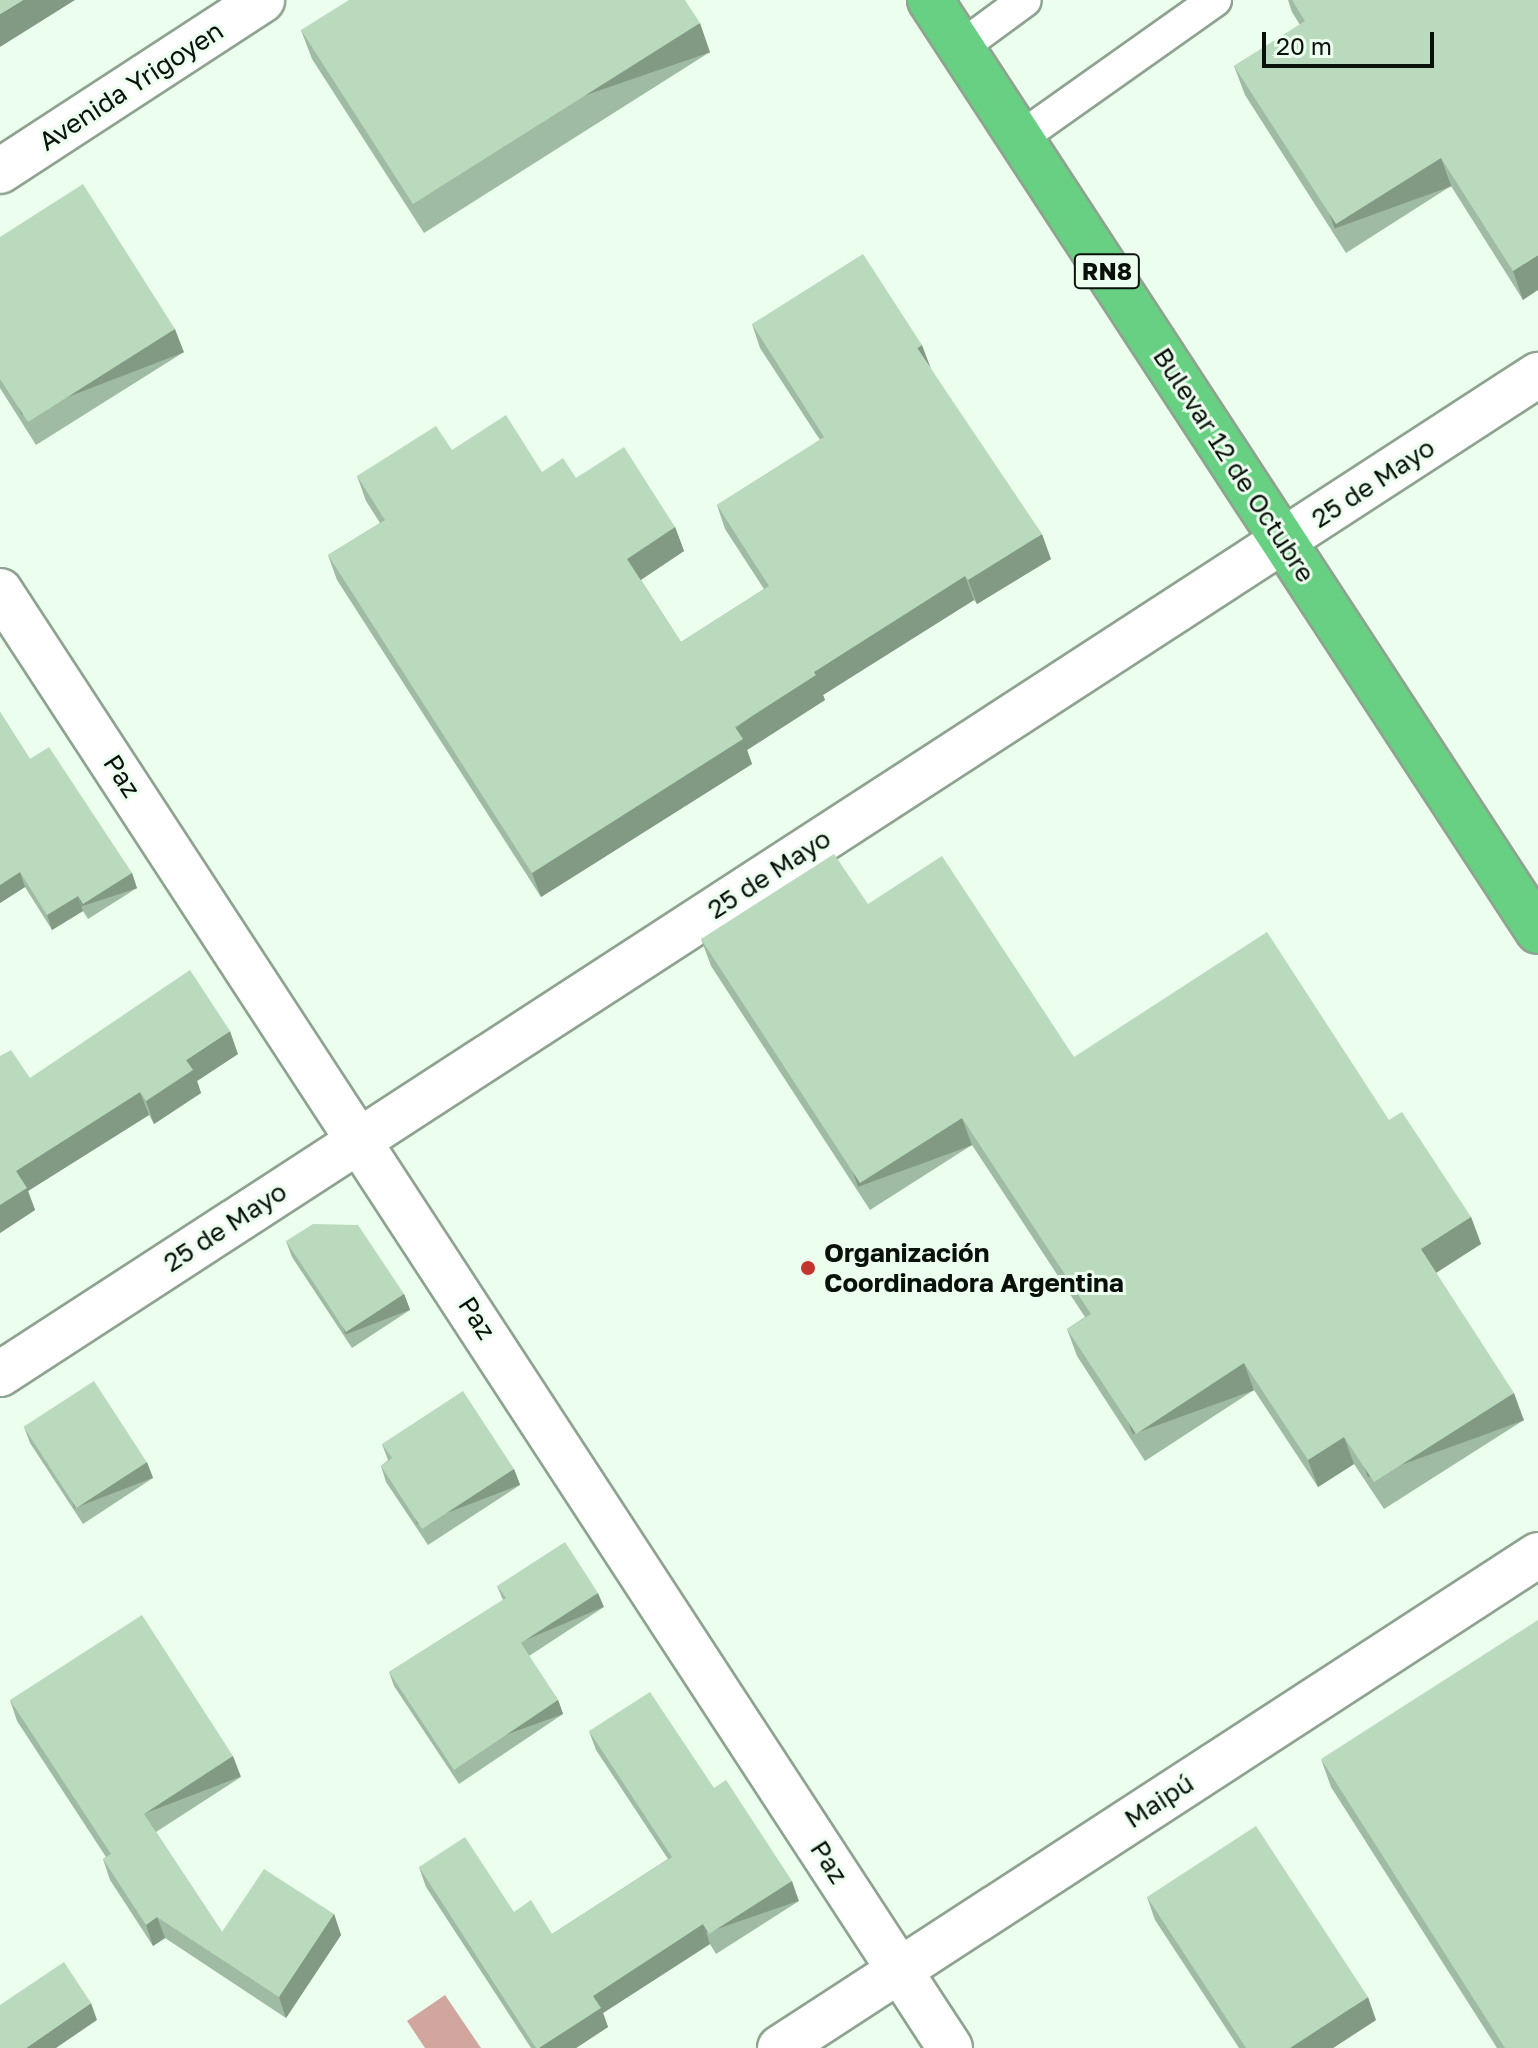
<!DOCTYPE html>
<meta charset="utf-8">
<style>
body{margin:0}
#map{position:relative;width:1538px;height:2048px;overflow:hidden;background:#ecffee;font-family:"Golos Text",sans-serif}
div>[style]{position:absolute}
.water>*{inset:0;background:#d1a69f}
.roads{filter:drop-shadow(2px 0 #8ea390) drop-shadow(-2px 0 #8ea390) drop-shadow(0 2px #8ea390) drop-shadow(0 -2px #8ea390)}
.service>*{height:32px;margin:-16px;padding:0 16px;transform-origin:16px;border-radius:16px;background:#fff}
.minor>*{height:44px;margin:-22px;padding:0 22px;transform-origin:22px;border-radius:22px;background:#fff}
.secondary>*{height:44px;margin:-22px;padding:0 22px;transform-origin:22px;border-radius:22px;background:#fff}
.trunk>*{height:44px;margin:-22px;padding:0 22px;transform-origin:22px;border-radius:22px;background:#67d082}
.wall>*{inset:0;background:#9fbba3}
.shaded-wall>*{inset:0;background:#829984;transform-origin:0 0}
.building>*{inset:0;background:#b9dabd;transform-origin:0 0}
.dots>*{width:22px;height:22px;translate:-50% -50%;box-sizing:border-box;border:4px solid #ecffee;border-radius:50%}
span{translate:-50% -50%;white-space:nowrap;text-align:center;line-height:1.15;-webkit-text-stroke:6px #ecffee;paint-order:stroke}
.shield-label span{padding:2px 6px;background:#ecffee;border:2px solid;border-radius:6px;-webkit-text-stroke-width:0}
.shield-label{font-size:24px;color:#0a110b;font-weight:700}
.street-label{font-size:26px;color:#0a110b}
.poi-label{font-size:26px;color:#0a110b;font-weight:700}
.left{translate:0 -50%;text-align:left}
.scale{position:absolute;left:1262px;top:32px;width:172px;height:36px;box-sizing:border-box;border:4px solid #0a110b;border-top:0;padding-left:10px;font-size:24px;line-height:28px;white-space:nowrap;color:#0a110b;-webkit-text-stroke:6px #ecffee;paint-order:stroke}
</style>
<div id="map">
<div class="water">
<div style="clip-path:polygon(445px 1995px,481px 2048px,425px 2048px,407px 2021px)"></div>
</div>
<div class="roads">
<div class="service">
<div style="left:961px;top:47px;width:79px;rotate:-36.3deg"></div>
<div style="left:1020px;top:138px;width:239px;rotate:-35.3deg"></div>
</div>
<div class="minor">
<div style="left:0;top:591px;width:1739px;rotate:56.89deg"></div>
<div style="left:0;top:1374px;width:1834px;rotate:-33.01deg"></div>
<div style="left:780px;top:2048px;width:904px;rotate:-33.04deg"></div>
</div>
<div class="secondary">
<div style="left:0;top:171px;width:313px;rotate:-33.1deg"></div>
</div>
<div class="trunk">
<div style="left:930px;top:0;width:1112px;rotate:56.85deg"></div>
</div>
</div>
<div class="wall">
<div style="clip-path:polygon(1288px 0,1538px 0,1523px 300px,1451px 186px,1346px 253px,1245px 95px,1234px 66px,1300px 25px,1292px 12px)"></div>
<div style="clip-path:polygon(301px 30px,710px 52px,424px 233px,312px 59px)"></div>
<div style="clip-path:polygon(0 237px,184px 352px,36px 445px,0 388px)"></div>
<div style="clip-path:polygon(752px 324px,931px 369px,1051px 559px,977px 604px,974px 600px,823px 695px,825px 700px,747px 750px,752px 764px,541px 897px,337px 580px,328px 555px,380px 523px,366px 501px,357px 476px,452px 450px,542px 472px,576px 478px,675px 527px,684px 551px,641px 580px,681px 642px,764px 589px,725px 529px,717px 505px,820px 440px,760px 348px)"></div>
<div style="clip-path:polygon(0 712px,30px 759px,132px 873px,137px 888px,88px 919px,83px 911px,52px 930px,25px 887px,0 903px)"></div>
<div style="clip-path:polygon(868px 904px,1074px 1057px,1389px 1120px,1471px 1217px,1481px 1244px,1436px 1273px,1524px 1420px,1384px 1509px,1354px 1464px,1318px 1487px,1254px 1390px,1145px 1461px,1077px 1356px,1067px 1329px,1085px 1317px,972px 1145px,870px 1210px,711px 966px,701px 939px)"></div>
<div style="clip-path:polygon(238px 1054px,197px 1081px,201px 1093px,154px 1124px,149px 1115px,28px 1191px,35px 1210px,0 1233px,0 1056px,30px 1078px)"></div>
<div style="clip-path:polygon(286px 1241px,404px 1294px,410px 1310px,352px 1348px,292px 1257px)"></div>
<div style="clip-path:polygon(24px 1427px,153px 1478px,83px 1524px,30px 1443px)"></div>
<div style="clip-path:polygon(382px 1444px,514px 1469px,520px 1485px,428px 1545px,386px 1482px,381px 1466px,388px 1460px)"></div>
<div style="clip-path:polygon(497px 1586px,604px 1607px,529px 1656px,558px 1700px,563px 1714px,459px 1784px,394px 1686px,389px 1672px,503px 1600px)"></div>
<div style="clip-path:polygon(10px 1700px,241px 1777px,156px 1832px,222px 1932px,334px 1914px,341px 1935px,286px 2018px,165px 1938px,153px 1946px,110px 1880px,103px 1859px,106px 1857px,17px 1721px)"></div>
<div style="clip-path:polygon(589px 1731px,714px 1788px,799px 1901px,716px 1954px,710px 1944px,603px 2013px,608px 2027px,576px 2048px,531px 2048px,426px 1887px,419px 1867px,514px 1912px,552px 1934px,668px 1859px,596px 1750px)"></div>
<div style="clip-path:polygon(1321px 1759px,1538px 2048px,1497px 2048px,1331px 1787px)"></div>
<div style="clip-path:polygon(1147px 1897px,1376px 2020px,1333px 2048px,1239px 2048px,1155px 1920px)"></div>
</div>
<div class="shaded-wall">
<div style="clip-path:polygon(23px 0,75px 0,0 47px,0 14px)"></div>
<div style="left:700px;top:23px;width:31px;height:339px;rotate:71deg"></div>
<div style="left:1441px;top:158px;width:30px;height:124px;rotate:70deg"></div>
<div style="clip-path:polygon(1538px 255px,1538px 290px,1523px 300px,1513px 271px)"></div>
<div style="left:175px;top:329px;width:25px;height:174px;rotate:69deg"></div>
<div style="clip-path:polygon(922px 345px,931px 369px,917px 348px)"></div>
<div style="clip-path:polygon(675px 527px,684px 551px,636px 583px,627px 559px)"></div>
<div style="clip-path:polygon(1042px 534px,1051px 559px,977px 604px,968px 580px)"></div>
<div style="clip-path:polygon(965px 576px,974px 600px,823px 695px,825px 700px,747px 750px,752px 764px,541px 897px,532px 873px,814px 672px)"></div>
<div style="clip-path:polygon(20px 872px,25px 887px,0 903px,0 885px)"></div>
<div style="left:132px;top:873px;width:16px;height:58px;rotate:72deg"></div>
<div style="clip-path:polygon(78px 896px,83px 911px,52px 930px,47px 915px)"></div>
<div style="clip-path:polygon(230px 1031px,238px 1054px,197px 1081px,201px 1093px,154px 1124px,146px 1101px,186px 1060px)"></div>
<div style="clip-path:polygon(140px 1092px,149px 1115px,28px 1191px,35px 1210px,0 1233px,0 1205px,16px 1171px)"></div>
<div style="left:962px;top:1118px;width:29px;height:121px;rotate:70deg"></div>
<div style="clip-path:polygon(1471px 1217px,1481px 1244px,1431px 1276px,1421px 1249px)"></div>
<div style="left:404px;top:1294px;width:17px;height:69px;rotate:69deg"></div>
<div style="left:1244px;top:1363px;width:29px;height:129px;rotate:70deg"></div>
<div style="left:1514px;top:1393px;width:29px;height:166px;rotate:70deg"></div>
<div style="clip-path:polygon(1344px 1437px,1354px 1464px,1318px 1487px,1308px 1460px)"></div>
<div style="left:147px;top:1462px;width:17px;height:84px;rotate:69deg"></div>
<div style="left:514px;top:1469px;width:17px;height:110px;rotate:69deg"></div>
<div style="left:598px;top:1593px;width:15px;height:92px;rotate:67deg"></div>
<div style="left:558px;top:1700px;width:15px;height:125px;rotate:70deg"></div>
<div style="left:233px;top:1756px;width:22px;height:106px;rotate:69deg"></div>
<div style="left:792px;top:1881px;width:21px;height:98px;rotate:71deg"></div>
<div style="clip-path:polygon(334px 1914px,341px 1935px,286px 2018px,279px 1997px)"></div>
<div style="clip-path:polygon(157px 1917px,165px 1938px,153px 1946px,146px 1925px)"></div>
<div style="clip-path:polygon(703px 1924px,710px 1944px,603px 2013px,608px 2027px,576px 2048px,539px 2048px,593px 1996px)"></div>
<div style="clip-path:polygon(1368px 1997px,1376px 2020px,1333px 2048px,1290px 2048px)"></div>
<div style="clip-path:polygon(91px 2003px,97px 2020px,56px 2048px,26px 2048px)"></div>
</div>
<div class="building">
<div style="clip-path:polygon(0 0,23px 0,0 14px)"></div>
<div style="clip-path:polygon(349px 0,685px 0,700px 23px,413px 204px,301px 30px)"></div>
<div style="clip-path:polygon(1292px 0,1538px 0,1538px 255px,1513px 271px,1441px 158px,1336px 224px,1234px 66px,1305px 21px)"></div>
<div style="clip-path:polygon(83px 184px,175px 329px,28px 422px,0 379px,0 237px)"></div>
<div style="clip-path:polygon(863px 254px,922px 345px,917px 348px,1042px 534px,968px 580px,965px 576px,814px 672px,816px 675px,735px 727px,743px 739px,532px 873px,328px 555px,385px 520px,357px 476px,436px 426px,452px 450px,506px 415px,542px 472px,563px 458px,576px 478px,624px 447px,675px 527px,627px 559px,681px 642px,769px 586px,717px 505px,824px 437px,752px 324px)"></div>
<div style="clip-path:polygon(0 712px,30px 759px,49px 747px,132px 873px,83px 904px,78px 896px,47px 915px,20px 872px,0 885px)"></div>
<div style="clip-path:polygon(834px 854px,868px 904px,942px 856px,1074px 1057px,1267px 932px,1389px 1120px,1402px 1112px,1471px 1217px,1421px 1249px,1514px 1393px,1374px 1482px,1344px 1437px,1308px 1460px,1244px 1363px,1136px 1434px,1067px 1329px,1091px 1314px,962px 1118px,860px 1183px,701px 939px)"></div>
<div style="clip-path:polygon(190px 970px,230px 1031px,186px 1060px,193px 1070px,146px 1101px,140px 1092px,16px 1171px,27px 1188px,0 1205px,0 1056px,11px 1050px,30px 1078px)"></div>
<div style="clip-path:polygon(313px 1224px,358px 1225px,404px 1294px,346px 1332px,286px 1241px)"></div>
<div style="left:94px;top:1381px;width:97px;height:84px;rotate:57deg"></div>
<div style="clip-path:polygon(463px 1391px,514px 1469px,422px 1529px,381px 1466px,392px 1458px,382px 1444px)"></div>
<div style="clip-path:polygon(565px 1542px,598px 1593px,521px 1643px,558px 1700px,454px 1770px,389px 1672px,506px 1598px,497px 1586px)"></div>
<div style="clip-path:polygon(142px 1615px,233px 1756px,144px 1814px,222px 1932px,264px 1869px,334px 1914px,279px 1997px,157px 1917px,146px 1925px,103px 1859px,111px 1854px,10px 1700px)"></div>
<div style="clip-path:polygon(1538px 1620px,1538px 2048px,1505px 2048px,1321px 1759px)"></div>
<div style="clip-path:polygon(650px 1692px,714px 1788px,726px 1780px,792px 1881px,709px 1934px,703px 1924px,593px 1996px,601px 2008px,539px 2048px,536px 2048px,419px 1867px,465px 1837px,514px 1912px,531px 1900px,552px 1934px,672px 1857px,589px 1731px)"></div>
<div style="clip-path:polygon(1256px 1826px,1368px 1997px,1290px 2048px,1246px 2048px,1147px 1897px)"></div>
<div style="clip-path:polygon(64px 1962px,91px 2003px,26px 2048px,0 2048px,0 2005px)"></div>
</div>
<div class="dots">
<div style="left:808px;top:1268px;background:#c3352e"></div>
</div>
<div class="shield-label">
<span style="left:1107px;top:271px">RN8</span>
</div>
<div class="street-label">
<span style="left:131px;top:86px;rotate:-33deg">Avenida Yrigoyen</span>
<span style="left:1234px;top:465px;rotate:57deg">Bulevar 12 de Octubre</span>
<span style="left:1373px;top:483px;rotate:-33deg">25 de Mayo</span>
<span style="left:122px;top:776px;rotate:57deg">Paz</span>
<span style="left:769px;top:874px;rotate:-33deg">25 de Mayo</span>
<span style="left:225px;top:1227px;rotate:-33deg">25 de Mayo</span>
<span style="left:477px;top:1318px;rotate:57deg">Paz</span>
<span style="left:1159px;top:1801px;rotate:-33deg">Maipú</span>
<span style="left:829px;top:1862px;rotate:57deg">Paz</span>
</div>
<div class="poi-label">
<span class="left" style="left:824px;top:1268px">Organización<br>Coordinadora Argentina</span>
</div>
<div class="scale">20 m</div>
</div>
